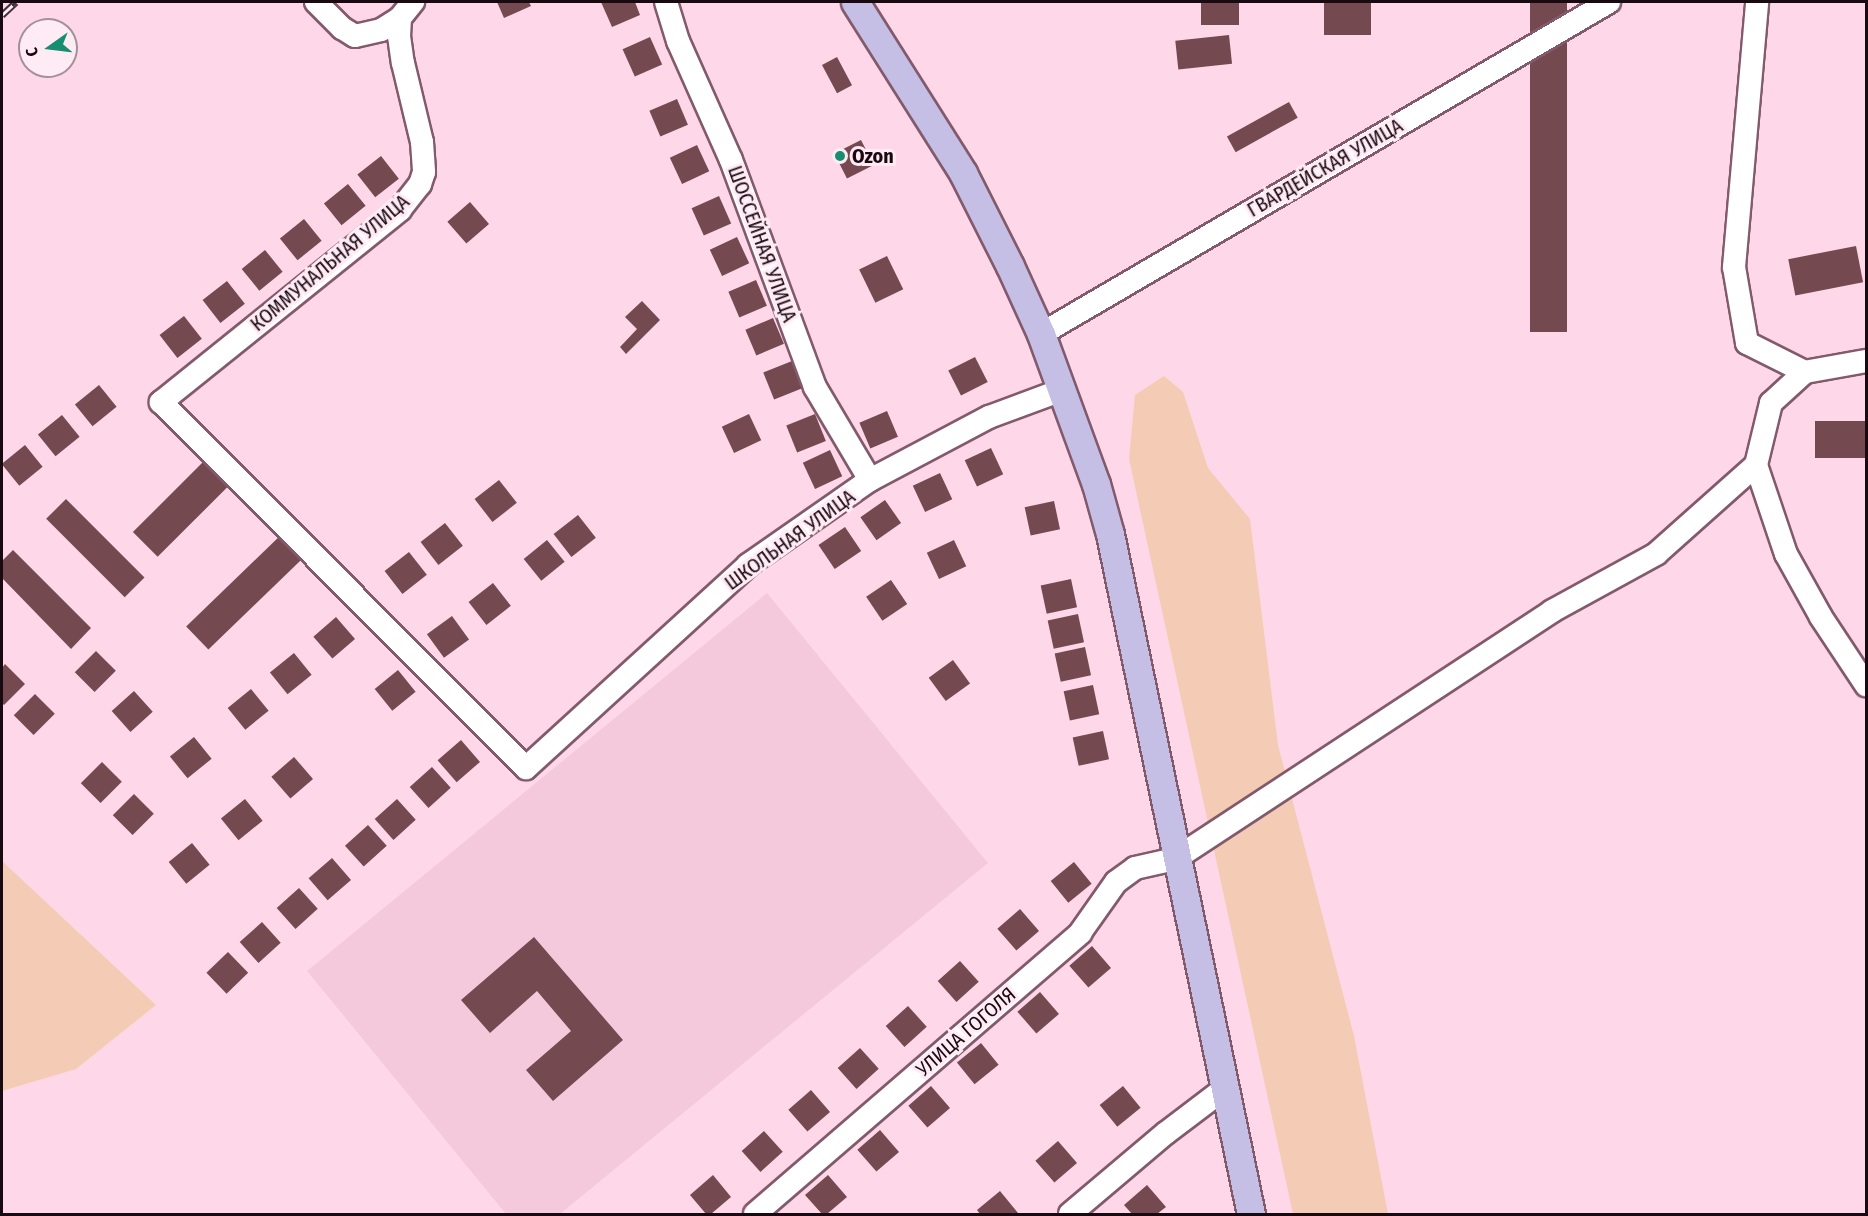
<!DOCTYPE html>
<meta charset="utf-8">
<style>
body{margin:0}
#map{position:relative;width:1868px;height:1216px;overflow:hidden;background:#fed8e8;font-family:"Fira Sans Condensed",sans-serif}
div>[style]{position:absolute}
.built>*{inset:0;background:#f5c9dc}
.green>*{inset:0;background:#f4ccb6}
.building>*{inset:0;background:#744a50;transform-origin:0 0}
.roads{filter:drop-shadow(2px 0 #825a6c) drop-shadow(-2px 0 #825a6c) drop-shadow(0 2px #825a6c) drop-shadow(0 -2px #825a6c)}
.minor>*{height:22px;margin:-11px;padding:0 11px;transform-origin:11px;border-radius:11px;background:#fff}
.major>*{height:27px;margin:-13.5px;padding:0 13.5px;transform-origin:13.5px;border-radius:13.5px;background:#c5bfe6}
.rail>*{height:7px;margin-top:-3.5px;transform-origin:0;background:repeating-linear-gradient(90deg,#ffebf3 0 14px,#412e37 0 28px);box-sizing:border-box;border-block:2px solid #412e37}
.dots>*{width:16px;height:16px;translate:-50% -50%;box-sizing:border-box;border:3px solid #ffebf3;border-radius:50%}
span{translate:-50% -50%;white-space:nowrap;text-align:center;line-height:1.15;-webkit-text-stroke:6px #ffebf3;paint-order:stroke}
.poi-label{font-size:20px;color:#190a11;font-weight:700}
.left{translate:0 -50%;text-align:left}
.street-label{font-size:20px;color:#190a11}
.frame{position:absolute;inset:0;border:3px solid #190a11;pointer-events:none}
.north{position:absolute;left:18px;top:18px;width:60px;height:60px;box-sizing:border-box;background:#ffebf3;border:2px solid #a39199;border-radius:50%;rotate:256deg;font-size:16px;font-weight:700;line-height:24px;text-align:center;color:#190a11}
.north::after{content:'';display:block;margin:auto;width:21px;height:27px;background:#178e70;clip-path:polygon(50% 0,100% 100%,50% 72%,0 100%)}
</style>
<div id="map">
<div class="built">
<div style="clip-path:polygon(767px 593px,988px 863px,560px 1214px,506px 1214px,307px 971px)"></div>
</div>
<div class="green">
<div style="clip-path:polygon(1164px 376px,1183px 392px,1208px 468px,1250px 519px,1278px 745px,1354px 1036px,1388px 1214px,1293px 1214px,1129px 459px,1135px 395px)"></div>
<div style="clip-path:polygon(2px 861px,156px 1005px,76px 1069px,2px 1091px)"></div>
</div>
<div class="building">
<div style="clip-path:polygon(497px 2px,529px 2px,531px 6px,504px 18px)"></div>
<div style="clip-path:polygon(601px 2px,635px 2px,640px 15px,612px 27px)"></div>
<div style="left:1201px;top:2px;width:38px;height:23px"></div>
<div style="left:1324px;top:2px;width:47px;height:33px"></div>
<div style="left:1530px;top:2px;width:37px;height:330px"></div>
<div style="left:1229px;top:35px;width:29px;height:54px;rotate:84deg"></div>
<div style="left:650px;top:37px;width:30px;height:30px;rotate:66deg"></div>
<div style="left:837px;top:57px;width:32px;height:17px;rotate:62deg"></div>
<div style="left:677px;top:99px;width:28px;height:30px;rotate:67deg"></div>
<div style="left:1289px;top:102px;width:18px;height:71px;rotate:61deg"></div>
<div style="left:861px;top:140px;width:28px;height:30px;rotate:63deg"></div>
<div style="left:697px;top:145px;width:29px;height:30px;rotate:65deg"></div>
<div style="left:381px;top:156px;width:29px;height:30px;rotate:52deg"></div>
<div style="left:348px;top:184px;width:28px;height:31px;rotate:51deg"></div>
<div style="left:719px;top:196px;width:30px;height:30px;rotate:66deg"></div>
<div style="left:470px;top:202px;width:29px;height:30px;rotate:49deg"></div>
<div style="left:304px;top:219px;width:28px;height:31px;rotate:51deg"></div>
<div style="left:737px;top:237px;width:29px;height:30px;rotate:65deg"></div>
<div style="left:1856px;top:246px;width:37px;height:69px;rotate:79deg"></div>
<div style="left:265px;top:250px;width:28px;height:30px;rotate:51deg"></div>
<div style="left:887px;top:256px;width:37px;height:31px;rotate:64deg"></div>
<div style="left:756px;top:280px;width:28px;height:30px;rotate:67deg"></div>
<div style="left:227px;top:281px;width:29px;height:31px;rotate:52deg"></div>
<div style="clip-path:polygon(642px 301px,660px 320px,626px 354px,620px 347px,637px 329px,625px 317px)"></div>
<div style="left:184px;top:316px;width:29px;height:31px;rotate:52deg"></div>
<div style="left:773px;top:318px;width:28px;height:30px;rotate:67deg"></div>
<div style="left:975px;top:357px;width:28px;height:30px;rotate:63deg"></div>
<div style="left:792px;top:361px;width:29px;height:31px;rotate:68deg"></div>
<div style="left:99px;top:385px;width:28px;height:31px;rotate:51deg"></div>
<div style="left:887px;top:411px;width:28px;height:30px;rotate:67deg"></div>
<div style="left:749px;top:414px;width:29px;height:30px;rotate:65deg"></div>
<div style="left:815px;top:414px;width:29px;height:31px;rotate:68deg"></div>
<div style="left:62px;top:415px;width:28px;height:31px;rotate:51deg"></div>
<div style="left:1866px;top:421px;width:37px;height:51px;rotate:90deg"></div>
<div style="left:25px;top:445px;width:28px;height:30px;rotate:51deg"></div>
<div style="left:991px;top:448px;width:29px;height:29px;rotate:65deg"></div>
<div style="left:830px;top:450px;width:29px;height:30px;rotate:65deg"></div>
<div style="left:205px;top:460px;width:35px;height:102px;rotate:45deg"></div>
<div style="left:940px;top:473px;width:29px;height:30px;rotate:65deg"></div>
<div style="left:499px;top:480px;width:29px;height:31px;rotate:52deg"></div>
<div style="left:66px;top:499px;width:111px;height:28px;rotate:45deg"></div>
<div style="left:885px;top:500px;width:28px;height:30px;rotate:55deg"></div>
<div style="left:1054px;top:501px;width:29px;height:30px;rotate:78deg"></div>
<div style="left:578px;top:515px;width:29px;height:31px;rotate:52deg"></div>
<div style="left:445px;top:523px;width:29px;height:31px;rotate:52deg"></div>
<div style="left:845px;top:527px;width:29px;height:32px;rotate:56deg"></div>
<div style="left:284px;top:532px;width:32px;height:136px;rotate:46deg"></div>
<div style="left:547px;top:540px;width:28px;height:30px;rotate:51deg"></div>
<div style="left:954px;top:540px;width:29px;height:30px;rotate:65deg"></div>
<div style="clip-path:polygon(13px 550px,91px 628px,71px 649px,2px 578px,2px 561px)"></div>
<div style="left:409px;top:552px;width:29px;height:31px;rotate:52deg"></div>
<div style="left:1071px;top:579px;width:29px;height:31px;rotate:78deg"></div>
<div style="left:891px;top:580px;width:29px;height:30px;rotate:56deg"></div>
<div style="left:493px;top:583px;width:29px;height:31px;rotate:52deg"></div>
<div style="left:1078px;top:614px;width:29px;height:31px;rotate:78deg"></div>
<div style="left:452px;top:616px;width:29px;height:31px;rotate:54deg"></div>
<div style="left:336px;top:617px;width:29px;height:30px;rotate:49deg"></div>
<div style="left:1085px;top:647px;width:29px;height:31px;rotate:78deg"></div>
<div style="left:96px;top:651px;width:28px;height:30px;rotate:45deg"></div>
<div style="left:294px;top:653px;width:28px;height:31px;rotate:51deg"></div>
<div style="left:953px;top:660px;width:29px;height:30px;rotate:54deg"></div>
<div style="clip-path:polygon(5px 664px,25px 684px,4px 705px,2px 703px,2px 668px)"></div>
<div style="left:398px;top:670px;width:28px;height:30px;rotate:51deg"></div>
<div style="left:1093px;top:685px;width:30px;height:30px;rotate:78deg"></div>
<div style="left:251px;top:689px;width:28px;height:30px;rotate:51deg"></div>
<div style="left:134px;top:691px;width:28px;height:30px;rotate:48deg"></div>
<div style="left:35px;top:694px;width:28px;height:30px;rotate:45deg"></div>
<div style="left:1103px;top:731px;width:29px;height:31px;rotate:78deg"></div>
<div style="left:194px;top:737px;width:28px;height:31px;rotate:51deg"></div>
<div style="left:461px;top:740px;width:29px;height:31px;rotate:49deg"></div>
<div style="left:294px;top:757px;width:29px;height:30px;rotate:49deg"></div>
<div style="left:102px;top:762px;width:28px;height:30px;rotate:45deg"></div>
<div style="left:432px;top:767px;width:28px;height:30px;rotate:48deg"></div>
<div style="left:134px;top:794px;width:28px;height:30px;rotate:45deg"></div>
<div style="left:245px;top:799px;width:28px;height:31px;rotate:51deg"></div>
<div style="left:397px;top:799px;width:28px;height:30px;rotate:48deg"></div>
<div style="left:368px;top:825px;width:28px;height:31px;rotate:48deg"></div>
<div style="left:192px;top:843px;width:28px;height:30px;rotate:51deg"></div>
<div style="left:332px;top:858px;width:29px;height:31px;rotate:49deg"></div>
<div style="left:1074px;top:862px;width:28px;height:30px;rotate:51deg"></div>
<div style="left:299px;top:888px;width:28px;height:30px;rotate:48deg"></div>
<div style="left:1020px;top:909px;width:29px;height:30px;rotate:49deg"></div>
<div style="left:262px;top:922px;width:28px;height:30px;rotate:48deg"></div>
<div style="clip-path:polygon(534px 937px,623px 1040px,553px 1101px,526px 1070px,571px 1031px,537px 991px,490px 1033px,461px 1000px)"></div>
<div style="left:1092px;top:946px;width:29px;height:30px;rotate:49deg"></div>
<div style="left:228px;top:952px;width:29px;height:30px;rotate:46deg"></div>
<div style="left:960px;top:961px;width:28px;height:30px;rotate:48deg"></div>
<div style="left:1040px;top:992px;width:29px;height:30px;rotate:49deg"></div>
<div style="left:908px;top:1006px;width:28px;height:30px;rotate:48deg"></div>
<div style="left:981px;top:1043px;width:28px;height:31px;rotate:51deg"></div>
<div style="left:860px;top:1048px;width:28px;height:30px;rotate:48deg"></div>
<div style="left:931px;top:1086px;width:29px;height:30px;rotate:49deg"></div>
<div style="left:1123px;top:1086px;width:28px;height:30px;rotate:51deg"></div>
<div style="left:811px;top:1090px;width:29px;height:30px;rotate:49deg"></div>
<div style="left:880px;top:1130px;width:29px;height:30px;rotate:49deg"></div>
<div style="left:764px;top:1131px;width:28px;height:30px;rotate:48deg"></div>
<div style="left:1058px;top:1141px;width:29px;height:30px;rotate:49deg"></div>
<div style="clip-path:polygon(713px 1175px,731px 1197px,711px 1214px,706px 1214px,690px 1195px)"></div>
<div style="clip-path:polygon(828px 1175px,847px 1197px,827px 1214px,822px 1214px,805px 1195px)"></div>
<div style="clip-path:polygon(1147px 1185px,1166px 1207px,1157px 1214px,1132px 1214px,1124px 1205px)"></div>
<div style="clip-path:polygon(1000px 1191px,1018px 1213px,980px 1214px,977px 1210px)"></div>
</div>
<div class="roads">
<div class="minor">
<div style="left:316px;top:2px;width:37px;rotate:45deg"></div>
<div style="left:342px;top:28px;width:15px;rotate:32deg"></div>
<div style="left:355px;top:36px;width:27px;rotate:-13deg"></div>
<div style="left:381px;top:30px;width:22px;rotate:-32deg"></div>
<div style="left:400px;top:18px;width:21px;rotate:-51deg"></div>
<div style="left:666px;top:2px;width:41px;rotate:72.9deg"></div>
<div style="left:678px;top:41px;width:130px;rotate:66deg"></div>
<div style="left:731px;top:160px;width:242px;rotate:69.7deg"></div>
<div style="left:815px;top:387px;width:108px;rotate:59.4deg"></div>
<div style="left:400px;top:18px;width:18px;rotate:93deg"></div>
<div style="left:399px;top:36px;width:27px;rotate:82deg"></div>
<div style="left:403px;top:63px;width:81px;rotate:76.5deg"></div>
<div style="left:422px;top:142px;width:30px;rotate:86deg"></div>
<div style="left:424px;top:172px;width:13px;rotate:108deg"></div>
<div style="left:420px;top:184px;width:33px;rotate:128deg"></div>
<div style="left:400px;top:210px;width:307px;rotate:141.2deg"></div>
<div style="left:161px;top:402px;width:517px;rotate:45.08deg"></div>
<div style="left:526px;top:768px;width:301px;rotate:-42.4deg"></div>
<div style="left:748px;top:565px;width:149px;rotate:-34.9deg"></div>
<div style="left:870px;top:480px;width:135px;rotate:-27.9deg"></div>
<div style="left:989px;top:417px;width:78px;rotate:-20.3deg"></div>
<div style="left:1041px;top:334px;width:658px;rotate:-30.31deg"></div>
<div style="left:1805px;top:372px;width:62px;rotate:-10.2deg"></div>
<div style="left:1756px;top:465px;width:94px;rotate:71.4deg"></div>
<div style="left:1786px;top:554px;width:72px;rotate:60.9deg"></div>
<div style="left:1821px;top:617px;width:82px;rotate:56.5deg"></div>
<div style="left:755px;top:1214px;width:430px;rotate:-40.8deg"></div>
<div style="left:1080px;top:933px;width:62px;rotate:-54.8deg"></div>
<div style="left:1116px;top:882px;width:24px;rotate:-36deg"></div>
<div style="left:1135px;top:868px;width:41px;rotate:-12.7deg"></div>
<div style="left:1175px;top:859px;width:451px;rotate:-33.3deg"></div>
<div style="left:1552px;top:611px;width:119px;rotate:-28.7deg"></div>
<div style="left:1656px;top:554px;width:134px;rotate:-41.7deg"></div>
<div style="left:1756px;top:465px;width:64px;rotate:-76.4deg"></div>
<div style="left:1771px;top:403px;width:46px;rotate:-42.4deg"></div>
<div style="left:1805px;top:372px;width:65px;rotate:-153.4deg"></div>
<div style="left:1747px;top:343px;width:77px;rotate:-99.7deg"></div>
<div style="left:1734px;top:267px;width:266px;rotate:-85deg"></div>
<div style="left:1070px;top:1214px;width:126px;rotate:-40.2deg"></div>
<div style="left:1166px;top:1133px;width:73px;rotate:-37.2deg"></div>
</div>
<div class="major">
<div style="left:855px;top:2px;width:202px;rotate:57.7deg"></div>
<div style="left:963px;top:173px;width:104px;rotate:63.2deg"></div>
<div style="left:1010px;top:266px;width:75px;rotate:65.5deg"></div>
<div style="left:1041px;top:334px;width:160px;rotate:69.9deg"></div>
<div style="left:1096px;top:484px;width:52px;rotate:74.4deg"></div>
<div style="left:1110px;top:534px;width:694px;rotate:78.29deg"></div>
</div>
</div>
<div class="rail">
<div style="left:2px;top:15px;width:19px;rotate:-43deg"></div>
</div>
<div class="dots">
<div style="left:840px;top:156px;background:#178e70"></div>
</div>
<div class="poi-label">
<span class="left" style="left:852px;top:156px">Ozon</span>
</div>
<div class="street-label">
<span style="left:1325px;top:168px;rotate:-30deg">ГВАРДЕЙСКАЯ УЛИЦА</span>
<span style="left:762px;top:244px;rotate:70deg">ШОССЕЙНАЯ УЛИЦА</span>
<span style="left:330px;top:263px;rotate:-40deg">КОММУНАЛЬНАЯ УЛИЦА</span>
<span style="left:790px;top:540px;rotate:-36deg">ШКОЛЬНАЯ УЛИЦА</span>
<span style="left:966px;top:1032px;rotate:-41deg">УЛИЦА ГОГОЛЯ</span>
</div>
<div class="frame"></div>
<div class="north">С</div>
</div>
